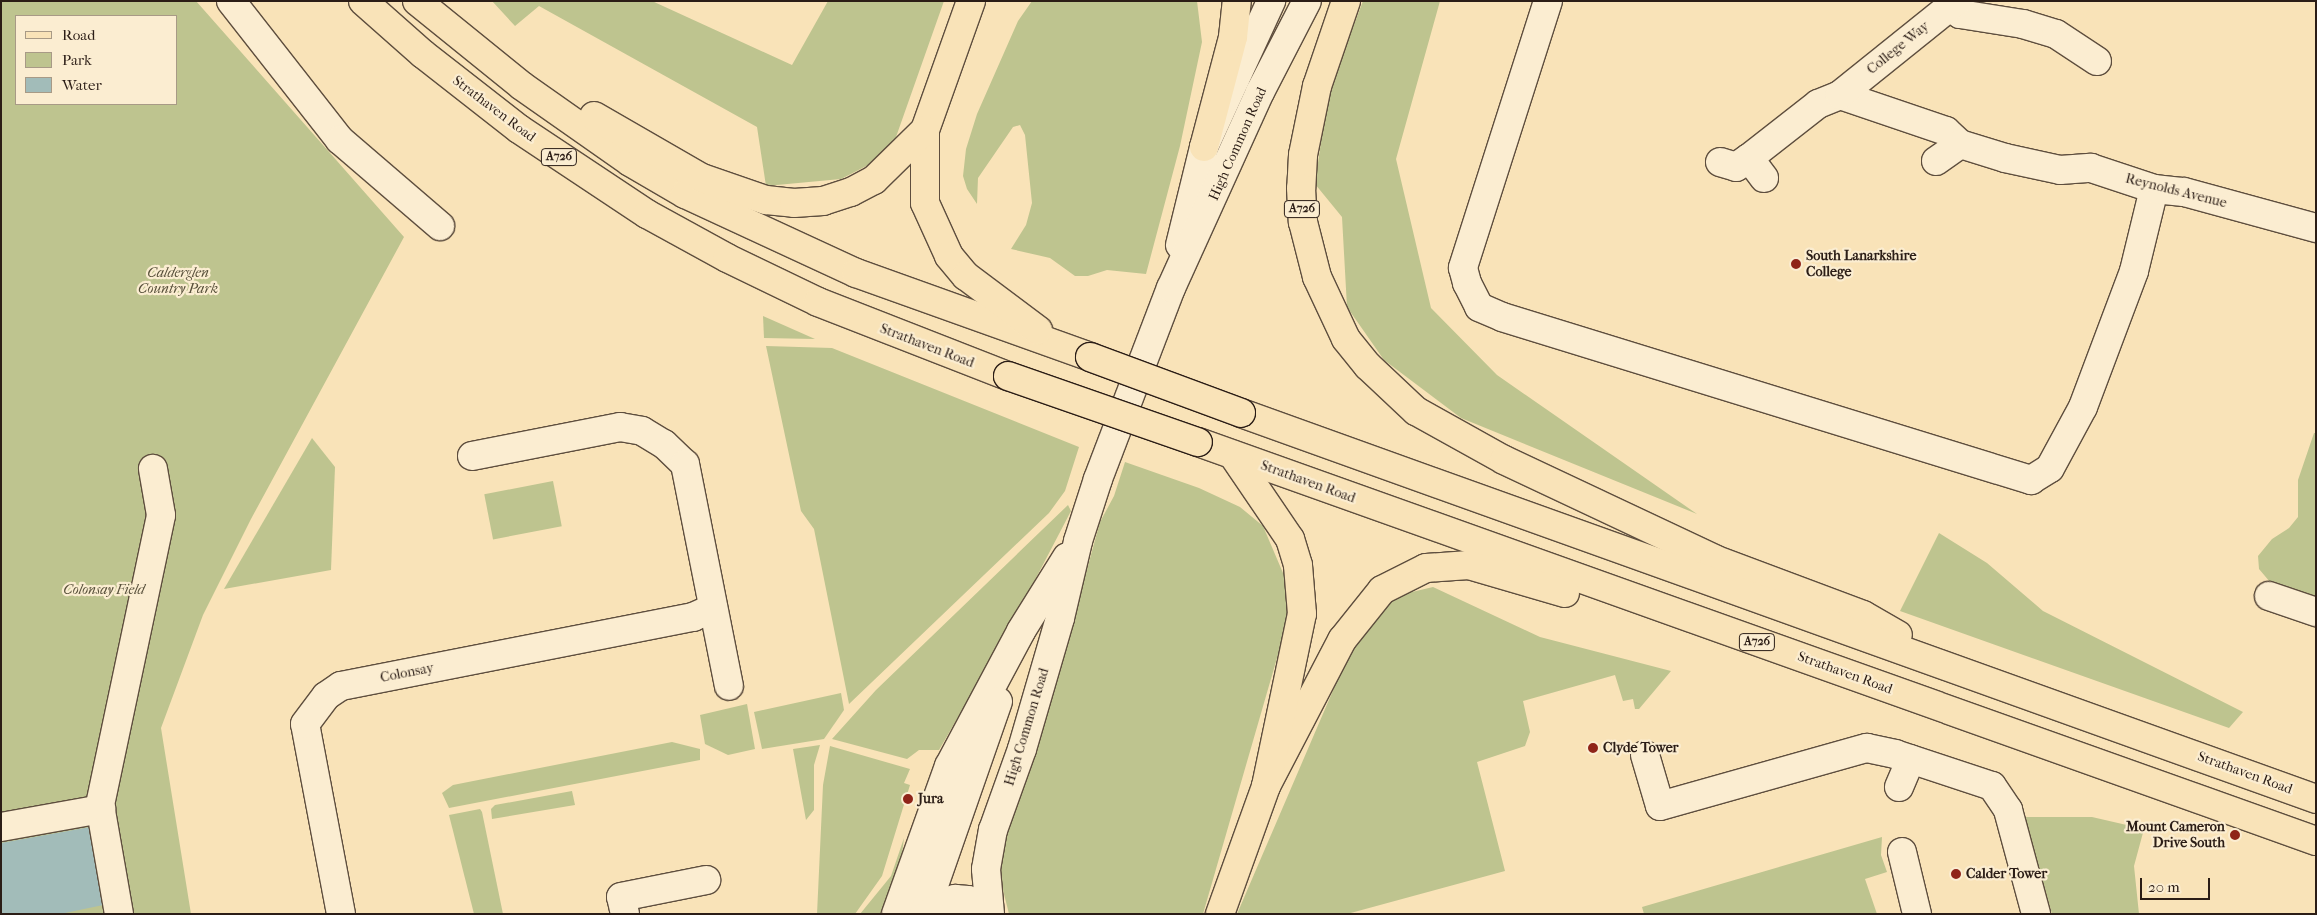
<!DOCTYPE html>
<style>
body{margin:0}
#map{position:relative;width:2317px;height:915px;overflow:hidden;background:#f9e3b8;font-family:"IM FELL French Canon",serif}
div>[style]{position:absolute}
.green>*{inset:0;background:#bec48f;transform-origin:0 0}
.water>*{inset:0;background:#a2bcb9}
.roads{filter:drop-shadow(1px 0 #5e4e3e) drop-shadow(-1px 0 #5e4e3e) drop-shadow(0 1px #5e4e3e) drop-shadow(0 -1px #5e4e3e)}
.minor>*{height:28px;margin:-14px;padding:0 14px;transform-origin:14px;border-radius:14px;background:#fbedd1}
.major>*{height:28px;margin:-14px;padding:0 14px;transform-origin:14px;border-radius:14px;background:#f9e3b8}
.bridges{filter:drop-shadow(1px 0 #2b1d16) drop-shadow(-1px 0 #2b1d16) drop-shadow(0 1px #2b1d16) drop-shadow(0 -1px #2b1d16)}
.major-bridge>*{height:28px;margin:-14px;padding:0 14px;transform-origin:14px;border-radius:14px;background:#f9e3b8}
.dots>*{width:14px;height:14px;translate:-50% -50%;box-sizing:border-box;border:2px solid #fbedd1;border-radius:50%}
span{translate:-50% -50%;white-space:nowrap;text-align:center;line-height:1.15;-webkit-text-stroke:4.5px #fbedd1;paint-order:stroke}
.shield-label span{padding:1px 4px;background:#fbedd1;border:1px solid;border-radius:4px;-webkit-text-stroke-width:0}
.shield-label{font-size:12px;color:#2b1d16;font-weight:700}
.street-label{font-size:14px;color:#2b1d16}
.poi-label{font-size:14px;color:#2b1d16;font-weight:700}
.left{translate:0 -50%;text-align:left}
.right{translate:-100% -50%;text-align:right}
.park-label{font-size:14px;color:#574f3a;font-style:italic}
.frame{position:absolute;inset:0;border:2px solid #2b1d16;pointer-events:none}
.legend{position:absolute;left:15px;top:15px;width:162px;height:90px;box-sizing:border-box;background:#fbedd1;border:1px solid #a89a86;margin:0;padding:6px 9px;list-style:none;font-size:15px;color:#2b1d16}
.legend li{display:flex;align-items:center;gap:10px;height:25px}
.legend b{width:25px;border:1px solid #a89a86}
.scale{position:absolute;left:2140px;top:878px;width:70px;height:22px;box-sizing:border-box;border:2px solid #2b1d16;border-top:0;padding-left:6px;font-size:15px;line-height:18px;white-space:nowrap;color:#2b1d16;-webkit-text-stroke:4px #fbedd1;paint-order:stroke}
</style>
<div id="map">
<div class="green">
<div style="clip-path:polygon(evenodd,1px 1px,196px 1px,404px 237px,251px 519px,203px 615px,161px 728px,191px 914px,1px 914px,1px 1px,16px 16px,176px 16px,176px 104px,16px 104px,16px 16px)"></div>
<div style="clip-path:polygon(492px 1px,652px 1px,792px 65px,828px 1px,944px 1px,896px 137px,874px 162px,841px 179px,766px 186px,757px 127px,539px 6px,515px 26px)"></div>
<div style="clip-path:polygon(1032px 1px,1197px 1px,1202px 42px,1180px 146px,1146px 274px,1107px 270px,1088px 276px,1075px 276px,1050px 258px,1011px 249px,1026px 225px,1032px 203px,1025px 135px,1020px 125px,1013px 127px,978px 178px,977px 204px,967px 189px,963px 176px,966px 149px,977px 114px,1018px 21px)"></div>
<div style="clip-path:polygon(1363px 1px,1440px 1px,1396px 159px,1431px 308px,1497px 375px,1697px 514px,1461px 418px,1384px 360px,1347px 307px,1342px 217px,1315px 184px,1328px 92px)"></div>
<div style="clip-path:polygon(763px 316px,815px 339px,764px 338px)"></div>
<div style="clip-path:polygon(766px 346px,832px 348px,1079px 447px,1065px 491px,1049px 513px,849px 704px,814px 529px,801px 511px)"></div>
<div style="clip-path:polygon(2314px 433px,2316px 433px,2316px 601px,2289px 595px,2270px 582px,2259px 569px,2258px 556px,2272px 539px,2289px 528px,2298px 517px,2298px 480px)"></div>
<div style="clip-path:polygon(312px 438px,335px 467px,331px 570px,224px 589px)"></div>
<div style="clip-path:polygon(1125px 462px,1199px 488px,1240px 507px,1263px 526px,1283px 573px,1290px 574px,1292px 606px,1203px 914px,1009px 914px,999px 874px,1001px 850px,1048px 711px,1100px 522px,1114px 496px)"></div>
<div style="left:553px;top:481px;width:46px;height:70px;rotate:79deg"></div>
<div style="clip-path:polygon(1068px 505px,1071px 511px,1012px 624px,939px 750px,919px 750px,907px 759px,832px 739px,876px 690px)"></div>
<div style="clip-path:polygon(1939px 533px,1987px 563px,2043px 611px,2243px 712px,2229px 728px,1900px 611px)"></div>
<div style="clip-path:polygon(1409px 584px,1412px 592px,1433px 587px,1540px 637px,1671px 671px,1639px 709px,1635px 709px,1633px 699px,1623px 701px,1615px 675px,1523px 701px,1530px 732px,1525px 746px,1477px 762px,1505px 871px,1347px 914px,1237px 914px,1362px 623px)"></div>
<div style="clip-path:polygon(841px 693px,844px 710px,824px 739px,762px 749px,754px 712px)"></div>
<div style="clip-path:polygon(747px 704px,755px 749px,728px 755px,705px 744px,700px 715px)"></div>
<div style="clip-path:polygon(672px 742px,700px 749px,700px 760px,449px 808px,442px 793px,453px 785px)"></div>
<div style="clip-path:polygon(820px 745px,814px 765px,814px 810px,806px 820px,793px 749px)"></div>
<div style="clip-path:polygon(830px 746px,910px 769px,904px 783px,910px 785px,882px 876px,855px 914px,817px 914px,823px 785px)"></div>
<div style="clip-path:polygon(572px 791px,575px 805px,492px 819px,491px 809px,495px 805px)"></div>
<div style="clip-path:polygon(480px 809px,482px 812px,503px 914px,474px 914px,449px 815px)"></div>
<div style="clip-path:polygon(2024px 817px,2092px 817px,2144px 829px,2134px 866px,2139px 914px,2052px 914px)"></div>
<div style="clip-path:polygon(1882px 837px,1881px 855px,1887px 872px,1865px 879px,1877px 914px,1644px 914px,1642px 907px)"></div>
<div style="clip-path:polygon(904px 838px,898px 886px,888px 914px,860px 914px,891px 876px)"></div>
</div>
<div class="water">
<div style="clip-path:polygon(96px 826px,108px 904px,60px 914px,1px 914px,1px 843px)"></div>
</div>
<div class="roads">
<div class="minor">
<div style="left:231px;top:1px;width:177px;rotate:51.9deg"></div>
<div style="left:340px;top:140px;width:132px;rotate:40.7deg"></div>
<div style="left:1548px;top:1px;width:280px;rotate:107.7deg"></div>
<div style="left:1463px;top:268px;width:16px;rotate:75deg"></div>
<div style="left:1467px;top:283px;width:27px;rotate:63deg"></div>
<div style="left:1479px;top:307px;width:25px;rotate:23deg"></div>
<div style="left:1502px;top:317px;width:554px;rotate:17.13deg"></div>
<div style="left:2031px;top:480px;width:22px;rotate:-32deg"></div>
<div style="left:2050px;top:468px;width:69px;rotate:-61.6deg"></div>
<div style="left:2083px;top:407px;width:145px;rotate:-69.4deg"></div>
<div style="left:2134px;top:271px;width:84px;rotate:-76.3deg"></div>
<div style="left:1951px;top:6px;width:12px;rotate:42deg"></div>
<div style="left:1960px;top:14px;width:64px;rotate:9deg"></div>
<div style="left:2023px;top:24px;width:34px;rotate:17deg"></div>
<div style="left:2056px;top:34px;width:49px;rotate:33.4deg"></div>
<div style="left:1840px;top:95px;width:112px;rotate:18.8deg"></div>
<div style="left:1946px;top:131px;width:19px;rotate:43deg"></div>
<div style="left:1960px;top:144px;width:47px;rotate:17.3deg"></div>
<div style="left:2005px;top:158px;width:56px;rotate:12.3deg"></div>
<div style="left:2060px;top:170px;width:31px;rotate:-4deg"></div>
<div style="left:2091px;top:168px;width:66px;rotate:18.4deg"></div>
<div style="left:2154px;top:189px;width:30px;rotate:6deg"></div>
<div style="left:2184px;top:192px;width:137px;rotate:15.3deg"></div>
<div style="left:1749px;top:158px;width:25px;rotate:53deg"></div>
<div style="left:1936px;top:161px;width:29px;rotate:-35deg"></div>
<div style="left:1720px;top:162px;width:17px;rotate:17deg"></div>
<div style="left:1736px;top:167px;width:16px;rotate:-35deg"></div>
<div style="left:1749px;top:158px;width:88px;rotate:-38deg"></div>
<div style="left:1818px;top:104px;width:24px;rotate:-22deg"></div>
<div style="left:1840px;top:95px;width:150px;rotate:-38.8deg"></div>
<div style="left:1180px;top:245px;width:101px;rotate:-76.2deg"></div>
<div style="left:1204px;top:147px;width:161px;rotate:-65.3deg"></div>
<div style="left:472px;top:456px;width:151px;rotate:-11.1deg"></div>
<div style="left:620px;top:427px;width:22px;rotate:10deg"></div>
<div style="left:642px;top:431px;width:26px;rotate:31deg"></div>
<div style="left:664px;top:444px;width:29px;rotate:44deg"></div>
<div style="left:685px;top:464px;width:226px;rotate:78.8deg"></div>
<div style="left:2269px;top:596px;width:50px;rotate:18.8deg"></div>
<div style="left:1645px;top:755px;width:53px;rotate:73.6deg"></div>
<div style="left:1660px;top:806px;width:215px;rotate:-15.7deg"></div>
<div style="left:1867px;top:748px;width:29px;rotate:12deg"></div>
<div style="left:1895px;top:754px;width:102px;rotate:18.3deg"></div>
<div style="left:1992px;top:786px;width:29px;rotate:56deg"></div>
<div style="left:2008px;top:810px;width:108px;rotate:74.9deg"></div>
<div style="left:1899px;top:787px;width:30px;rotate:-67deg"></div>
<div style="left:1px;top:827px;width:102px;rotate:-10.2deg"></div>
<div style="left:1902px;top:852px;width:64px;rotate:76.4deg"></div>
<div style="left:119px;top:914px;width:111px;rotate:-99.9deg"></div>
<div style="left:100px;top:805px;width:296px;rotate:-78.1deg"></div>
<div style="left:161px;top:515px;width:47px;rotate:-99.9deg"></div>
<div style="left:341px;top:914px;width:193px;rotate:-100.7deg"></div>
<div style="left:305px;top:724px;width:35px;rotate:-53deg"></div>
<div style="left:326px;top:696px;width:18px;rotate:-34deg"></div>
<div style="left:341px;top:686px;width:359px;rotate:-11.1deg"></div>
<div style="left:693px;top:617px;width:22px;rotate:-24deg"></div>
<div style="left:625px;top:914px;width:17px;rotate:-103deg"></div>
<div style="left:621px;top:897px;width:87px;rotate:-11.3deg"></div>
<div style="left:896px;top:914px;width:157px;rotate:-70.3deg"></div>
<div style="left:949px;top:766px;width:153px;rotate:-61.9deg"></div>
<div style="left:1021px;top:631px;width:87px;rotate:-58.1deg"></div>
<div style="left:924px;top:914px;width:225px;rotate:-70.8deg"></div>
<div style="left:928px;top:914px;width:18px;rotate:-38deg"></div>
<div style="left:942px;top:903px;width:14px;rotate:-17deg"></div>
<div style="left:955px;top:899px;width:13px;rotate:4deg"></div>
<div style="left:968px;top:900px;width:25px;rotate:34deg"></div>
<div style="left:990px;top:914px;width:45px;rotate:-95.1deg"></div>
<div style="left:986px;top:869px;width:40px;rotate:-80deg"></div>
<div style="left:993px;top:830px;width:86px;rotate:-70.3deg"></div>
<div style="left:1022px;top:749px;width:136px;rotate:-73.8deg"></div>
<div style="left:1060px;top:618px;width:79px;rotate:-76.8deg"></div>
<div style="left:1078px;top:541px;width:65px;rotate:-72.1deg"></div>
<div style="left:1098px;top:479px;width:204px;rotate:-69.1deg"></div>
<div style="left:1171px;top:288px;width:215px;rotate:-65.6deg"></div>
<div style="left:1260px;top:92px;width:102px;rotate:-62.7deg"></div>
</div>
<div class="major">
<div style="left:363px;top:1px;width:80px;rotate:41.5deg"></div>
<div style="left:423px;top:54px;width:122px;rotate:38deg"></div>
<div style="left:519px;top:129px;width:154px;rotate:33.6deg"></div>
<div style="left:647px;top:214px;width:91px;rotate:28.8deg"></div>
<div style="left:727px;top:258px;width:101px;rotate:25.8deg"></div>
<div style="left:818px;top:302px;width:204px;rotate:21.3deg"></div>
<div style="left:417px;top:1px;width:135px;rotate:39deg"></div>
<div style="left:522px;top:86px;width:132px;rotate:35.1deg"></div>
<div style="left:630px;top:162px;width:64px;rotate:30.2deg"></div>
<div style="left:685px;top:194px;width:188px;rotate:24.8deg"></div>
<div style="left:856px;top:273px;width:249px;rotate:19.7deg"></div>
<div style="left:971px;top:1px;width:137px;rotate:109.6deg"></div>
<div style="left:925px;top:130px;width:73px;rotate:90deg"></div>
<div style="left:925px;top:203px;width:58px;rotate:65.6deg"></div>
<div style="left:949px;top:256px;width:26px;rotate:50deg"></div>
<div style="left:966px;top:276px;width:90px;rotate:36.9deg"></div>
<div style="left:1346px;top:1px;width:90px;rotate:108.8deg"></div>
<div style="left:1317px;top:86px;width:70px;rotate:101.5deg"></div>
<div style="left:1303px;top:155px;width:33px;rotate:93deg"></div>
<div style="left:1301px;top:188px;width:34px;rotate:87deg"></div>
<div style="left:1303px;top:222px;width:57px;rotate:75.7deg"></div>
<div style="left:1317px;top:277px;width:68px;rotate:64.9deg"></div>
<div style="left:1346px;top:339px;width:35px;rotate:51deg"></div>
<div style="left:1368px;top:366px;width:66px;rotate:43.2deg"></div>
<div style="left:1416px;top:411px;width:101px;rotate:29.1deg"></div>
<div style="left:1504px;top:460px;width:232px;rotate:25.2deg"></div>
<div style="left:1714px;top:559px;width:159px;rotate:20.6deg"></div>
<div style="left:1863px;top:615px;width:40px;rotate:29.7deg"></div>
<div style="left:594px;top:116px;width:125px;rotate:29.9deg"></div>
<div style="left:702px;top:178px;width:68px;rotate:19deg"></div>
<div style="left:766px;top:200px;width:28px;rotate:6deg"></div>
<div style="left:794px;top:203px;width:29px;rotate:-4deg"></div>
<div style="left:823px;top:201px;width:29px;rotate:-18deg"></div>
<div style="left:851px;top:192px;width:26px;rotate:-28deg"></div>
<div style="left:874px;top:180px;width:71px;rotate:-44.4deg"></div>
<div style="left:1204px;top:147px;width:114px;rotate:-75.2deg"></div>
<div style="left:1233px;top:37px;width:36px;rotate:-84deg"></div>
<div style="left:1241px;top:413px;width:1142px;rotate:19.75deg"></div>
<div style="left:1198px;top:442px;width:1187px;rotate:19.64deg"></div>
<div style="left:1266px;top:786px;width:165px;rotate:-62.5deg"></div>
<div style="left:1342px;top:640px;width:64px;rotate:-51.3deg"></div>
<div style="left:1382px;top:590px;width:49px;rotate:-26.6deg"></div>
<div style="left:1426px;top:568px;width:43px;rotate:-4deg"></div>
<div style="left:1469px;top:565px;width:100px;rotate:16.3deg"></div>
<div style="left:1220px;top:914px;width:136px;rotate:-70.2deg"></div>
<div style="left:1266px;top:786px;width:176px;rotate:-78.2deg"></div>
<div style="left:1302px;top:614px;width:49px;rotate:-94.7deg"></div>
<div style="left:1298px;top:565px;width:27px;rotate:-107deg"></div>
<div style="left:1290px;top:539px;width:102px;rotate:-124.2deg"></div>
</div>
</div>
<div class="bridges">
<div class="major-bridge">
<div style="left:1090px;top:357px;width:161px;rotate:20.3deg"></div>
<div style="left:1008px;top:376px;width:201px;rotate:19.2deg"></div>
</div>
</div>
<div class="dots">
<div style="left:1796px;top:264px;background:#8f2418"></div>
<div style="left:1593px;top:748px;background:#8f2418"></div>
<div style="left:908px;top:799px;background:#8f2418"></div>
<div style="left:2235px;top:835px;background:#8f2418"></div>
<div style="left:1956px;top:874px;background:#8f2418"></div>
</div>
<div class="shield-label">
<span style="left:559px;top:157px">A726</span>
<span style="left:1302px;top:209px">A726</span>
<span style="left:1757px;top:642px">A726</span>
</div>
<div class="street-label">
<span style="left:1898px;top:48px;rotate:-39deg">College Way</span>
<span style="left:494px;top:109px;rotate:37deg">Strathaven Road</span>
<span style="left:1238px;top:144px;rotate:-66deg">High Common Road</span>
<span style="left:2176px;top:191px;rotate:14deg">Reynolds Avenue</span>
<span style="left:927px;top:346px;rotate:21deg">Strathaven Road</span>
<span style="left:1308px;top:482px;rotate:20deg">Strathaven Road</span>
<span style="left:407px;top:673px;rotate:-11deg">Colonsay</span>
<span style="left:1845px;top:673px;rotate:20deg">Strathaven Road</span>
<span style="left:1027px;top:727px;rotate:-73deg">High Common Road</span>
<span style="left:2245px;top:773px;rotate:20deg">Strathaven Road</span>
</div>
<div class="poi-label">
<span class="left" style="left:1806px;top:264px">South Lanarkshire<br>College</span>
<span class="left" style="left:1603px;top:748px">Clyde Tower</span>
<span class="left" style="left:918px;top:799px">Jura</span>
<span class="right" style="left:2225px;top:835px">Mount Cameron<br>Drive South</span>
<span class="left" style="left:1966px;top:874px">Calder Tower</span>
</div>
<div class="park-label">
<span style="left:178px;top:281px">Calderglen<br>Country Park</span>
<span style="left:104px;top:590px">Colonsay Field</span>
</div>
<div class="frame"></div>
<ul class="legend">
<li><b style="height:6px;background:#f9e3b8"></b>Road</li>
<li><b style="height:14px;background:#bec48f"></b>Park</li>
<li><b style="height:14px;background:#a2bcb9"></b>Water</li>
</ul>
<div class="scale">20 m</div>
</div>
